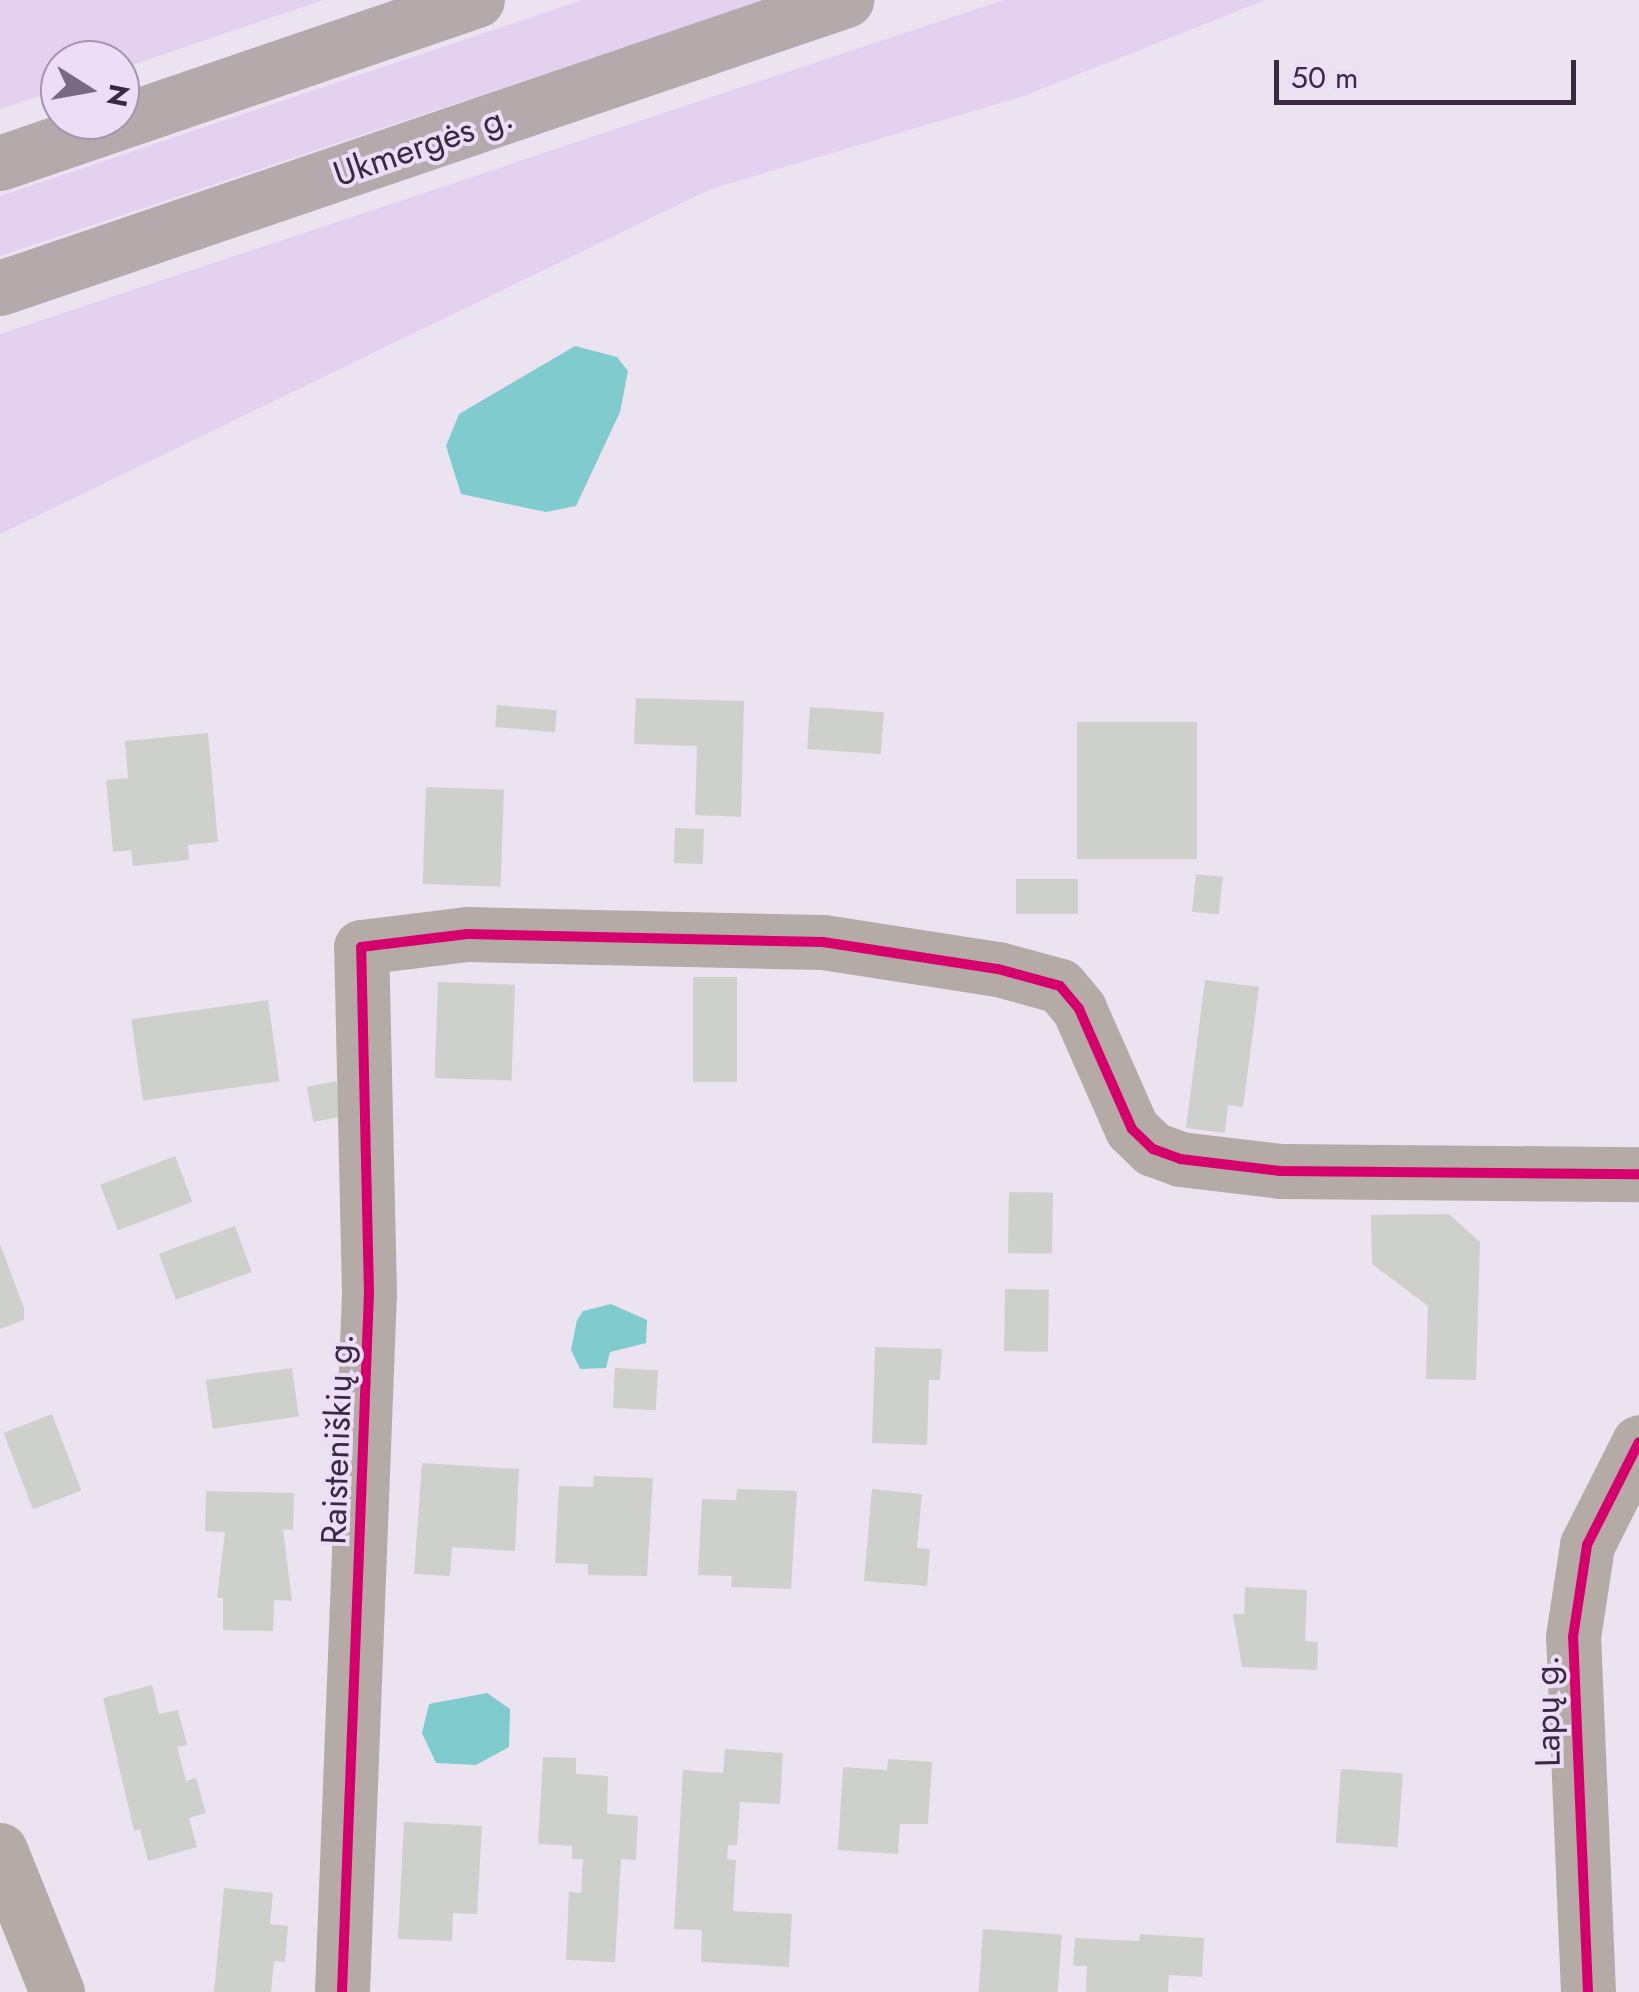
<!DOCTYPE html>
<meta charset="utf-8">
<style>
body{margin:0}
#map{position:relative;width:1639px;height:1992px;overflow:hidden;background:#ece3f1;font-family:Jost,sans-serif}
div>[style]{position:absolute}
.green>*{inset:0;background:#e4d1ef}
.water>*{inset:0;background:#80cbcd}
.building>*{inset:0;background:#ced1cb;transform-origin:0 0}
.minor>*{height:55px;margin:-27.5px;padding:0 27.5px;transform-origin:27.5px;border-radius:27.5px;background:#b5aba6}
.highway>*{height:55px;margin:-27.5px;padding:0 27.5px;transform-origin:27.5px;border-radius:27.5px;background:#b5aaab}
.cycleway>*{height:10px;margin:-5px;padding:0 5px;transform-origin:5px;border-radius:5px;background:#d6006c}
span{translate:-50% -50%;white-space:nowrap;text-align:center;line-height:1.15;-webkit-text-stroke:8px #edddf7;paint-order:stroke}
.street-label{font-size:35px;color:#392943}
.north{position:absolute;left:40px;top:40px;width:100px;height:100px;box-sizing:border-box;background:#edddf7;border:2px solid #a595af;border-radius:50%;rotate:101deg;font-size:28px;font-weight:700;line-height:40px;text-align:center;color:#392943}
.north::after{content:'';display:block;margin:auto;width:35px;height:45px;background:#786a80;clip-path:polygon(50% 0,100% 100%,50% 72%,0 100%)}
.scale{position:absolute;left:1274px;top:60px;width:302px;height:45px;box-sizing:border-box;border:5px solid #392943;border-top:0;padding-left:12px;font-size:30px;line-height:35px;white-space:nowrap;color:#392943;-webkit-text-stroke:8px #edddf7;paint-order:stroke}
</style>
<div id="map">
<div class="green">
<div style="clip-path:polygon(0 0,324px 0,120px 69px,120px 60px,60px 60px,60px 89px,0 109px)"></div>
<div style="clip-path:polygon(582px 0,765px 0,0 256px,0 196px)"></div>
<div style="clip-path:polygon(1003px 0,1265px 0,1024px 96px,711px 189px,0 534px,0 334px)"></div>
</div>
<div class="water">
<div style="clip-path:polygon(575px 346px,617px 357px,628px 371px,620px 412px,576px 506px,546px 512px,461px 494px,446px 446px,459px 414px)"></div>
<div style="clip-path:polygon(611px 1304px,647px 1320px,646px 1343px,610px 1352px,606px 1368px,580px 1369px,571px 1350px,577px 1320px,583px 1311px)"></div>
<div style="clip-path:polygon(487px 1693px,510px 1709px,509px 1747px,476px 1765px,436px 1763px,422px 1733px,429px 1704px)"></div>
</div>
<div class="building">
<div style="clip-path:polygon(636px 698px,744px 701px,741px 817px,695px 815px,697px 746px,634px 744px)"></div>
<div style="left:497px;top:705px;width:60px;height:22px;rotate:5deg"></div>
<div style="left:810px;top:707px;width:74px;height:42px;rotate:4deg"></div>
<div style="left:1077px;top:722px;width:120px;height:137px"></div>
<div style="clip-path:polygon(208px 733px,218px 842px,188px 845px,189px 860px,133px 866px,131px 850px,113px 852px,106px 780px,128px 778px,125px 741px)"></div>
<div style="left:426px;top:787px;width:78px;height:97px;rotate:2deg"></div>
<div style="left:675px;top:828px;width:29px;height:35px;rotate:2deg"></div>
<div style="left:1196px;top:874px;width:27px;height:38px;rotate:6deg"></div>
<div style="left:1016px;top:879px;width:62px;height:35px"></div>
<div style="left:693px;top:977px;width:44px;height:105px"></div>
<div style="clip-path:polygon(1205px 980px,1259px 987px,1243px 1107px,1228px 1105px,1225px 1133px,1186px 1128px)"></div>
<div style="left:438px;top:982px;width:77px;height:96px;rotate:2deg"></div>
<div style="left:268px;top:1000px;width:82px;height:138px;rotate:82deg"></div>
<div style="left:336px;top:1081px;width:36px;height:30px;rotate:79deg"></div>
<div style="left:175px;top:1156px;width:49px;height:80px;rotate:69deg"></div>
<div style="left:1009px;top:1192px;width:44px;height:61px;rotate:1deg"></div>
<div style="clip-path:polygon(1449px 1214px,1480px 1242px,1476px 1380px,1426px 1379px,1428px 1306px,1372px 1264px,1371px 1215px)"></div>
<div style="left:235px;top:1226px;width:49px;height:81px;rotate:70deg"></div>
<div style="clip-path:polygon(0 1244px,24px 1308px,24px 1320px,0 1329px)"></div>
<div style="left:1005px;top:1289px;width:44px;height:62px;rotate:1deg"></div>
<div style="clip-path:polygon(875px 1347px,942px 1349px,940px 1380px,929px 1380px,927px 1445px,872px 1443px)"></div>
<div style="left:292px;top:1368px;width:49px;height:87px;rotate:82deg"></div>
<div style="left:615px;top:1368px;width:43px;height:40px;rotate:3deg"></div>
<div style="left:52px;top:1414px;width:82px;height:52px;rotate:69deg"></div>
<div style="clip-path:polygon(422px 1463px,519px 1469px,515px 1551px,452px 1547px,450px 1576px,414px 1574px)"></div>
<div style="clip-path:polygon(594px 1476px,653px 1478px,647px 1576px,588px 1575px,588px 1564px,555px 1563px,559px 1486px,593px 1487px)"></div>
<div style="clip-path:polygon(737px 1489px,797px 1491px,791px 1589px,731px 1587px,732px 1576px,698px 1575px,702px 1499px,736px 1500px)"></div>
<div style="clip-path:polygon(872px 1489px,922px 1494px,917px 1548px,930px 1549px,927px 1586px,864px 1581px)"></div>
<div style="clip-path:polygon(206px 1491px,294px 1493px,293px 1530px,283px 1529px,292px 1601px,274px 1600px,273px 1631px,223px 1630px,223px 1598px,217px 1598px,225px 1532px,205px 1531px)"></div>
<div style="clip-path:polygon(1245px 1587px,1307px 1590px,1305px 1641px,1318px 1642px,1317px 1670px,1242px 1667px,1233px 1614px,1244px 1614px)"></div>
<div style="clip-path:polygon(152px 1685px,159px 1714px,178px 1710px,187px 1745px,177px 1747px,186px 1781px,196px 1778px,206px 1813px,189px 1818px,197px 1847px,148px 1861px,140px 1829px,134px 1831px,103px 1698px)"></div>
<div style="clip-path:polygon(725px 1749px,783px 1753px,780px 1804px,740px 1802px,737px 1845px,728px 1845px,727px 1859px,736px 1860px,733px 1911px,792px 1914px,789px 1967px,701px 1962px,702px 1930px,674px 1929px,683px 1770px,723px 1773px)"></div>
<div style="clip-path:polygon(543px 1757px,576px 1758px,576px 1774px,608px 1776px,607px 1814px,638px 1816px,636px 1860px,621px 1859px,615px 1962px,566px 1960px,569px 1892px,581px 1893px,583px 1859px,572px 1859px,572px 1846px,538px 1844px)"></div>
<div style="clip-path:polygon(888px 1759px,932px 1762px,928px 1824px,900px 1824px,898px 1854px,838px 1850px,843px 1767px,887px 1770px)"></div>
<div style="left:1341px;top:1769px;width:62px;height:74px;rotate:4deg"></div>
<div style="clip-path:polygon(404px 1822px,482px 1826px,477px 1914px,453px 1913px,452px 1941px,398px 1939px)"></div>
<div style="clip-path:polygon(224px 1888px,273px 1893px,270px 1924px,288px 1926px,285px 1962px,274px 1961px,271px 1992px,214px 1992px)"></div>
<div style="left:983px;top:1929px;width:79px;height:63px;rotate:4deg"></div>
<div style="clip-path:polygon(1140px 1934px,1204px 1938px,1202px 1977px,1169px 1975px,1168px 1992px,1086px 1992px,1087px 1966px,1073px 1966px,1075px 1938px,1139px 1941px)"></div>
</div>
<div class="minor">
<div style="left:0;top:1850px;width:153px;rotate:68.1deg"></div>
<div style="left:342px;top:1992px;width:700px;rotate:-87.79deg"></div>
<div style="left:369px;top:1293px;width:346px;rotate:-91.3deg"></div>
<div style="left:361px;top:947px;width:107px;rotate:-7deg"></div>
<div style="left:467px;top:934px;width:356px;rotate:1.3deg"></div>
<div style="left:823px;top:942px;width:177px;rotate:8.8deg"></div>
<div style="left:998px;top:969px;width:64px;rotate:15.3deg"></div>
<div style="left:1060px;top:986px;width:30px;rotate:50deg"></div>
<div style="left:1079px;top:1009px;width:131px;rotate:66.2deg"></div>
<div style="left:1132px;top:1129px;width:29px;rotate:44deg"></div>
<div style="left:1153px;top:1149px;width:29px;rotate:20deg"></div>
<div style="left:1180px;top:1159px;width:101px;rotate:6.8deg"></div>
<div style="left:1280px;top:1171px;width:359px;rotate:0.5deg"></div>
<div style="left:1588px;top:1992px;width:355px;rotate:-92.4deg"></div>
<div style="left:1573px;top:1637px;width:93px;rotate:-81.3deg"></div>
<div style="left:1587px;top:1545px;width:115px;rotate:-63.2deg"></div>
</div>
<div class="highway">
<div style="left:0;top:163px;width:504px;rotate:-18.87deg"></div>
<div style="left:0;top:288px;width:894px;rotate:-18.8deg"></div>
</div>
<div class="cycleway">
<div style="left:342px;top:1992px;width:700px;rotate:-87.79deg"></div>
<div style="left:369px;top:1293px;width:346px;rotate:-91.3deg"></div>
<div style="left:361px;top:947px;width:107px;rotate:-7deg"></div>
<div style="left:467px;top:934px;width:356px;rotate:1.3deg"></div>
<div style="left:823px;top:942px;width:177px;rotate:8.8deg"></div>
<div style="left:998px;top:969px;width:64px;rotate:15.3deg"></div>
<div style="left:1060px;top:986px;width:30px;rotate:50deg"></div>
<div style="left:1079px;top:1009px;width:131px;rotate:66.2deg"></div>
<div style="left:1132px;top:1129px;width:29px;rotate:44deg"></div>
<div style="left:1153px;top:1149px;width:29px;rotate:20deg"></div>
<div style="left:1180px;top:1159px;width:101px;rotate:6.8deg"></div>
<div style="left:1280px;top:1171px;width:359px;rotate:0.5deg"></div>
<div style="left:1588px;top:1992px;width:355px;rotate:-92.4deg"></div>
<div style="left:1573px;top:1637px;width:93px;rotate:-81.3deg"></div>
<div style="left:1587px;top:1545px;width:115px;rotate:-63.2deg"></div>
</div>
<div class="street-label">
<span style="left:423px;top:145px;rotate:-19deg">Ukmergės g.</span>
<span style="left:337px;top:1439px;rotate:-88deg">Raisteniškių g.</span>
<span style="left:1547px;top:1711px;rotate:-91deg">Lapų g.</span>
</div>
<div class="north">N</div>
<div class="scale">50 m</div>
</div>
